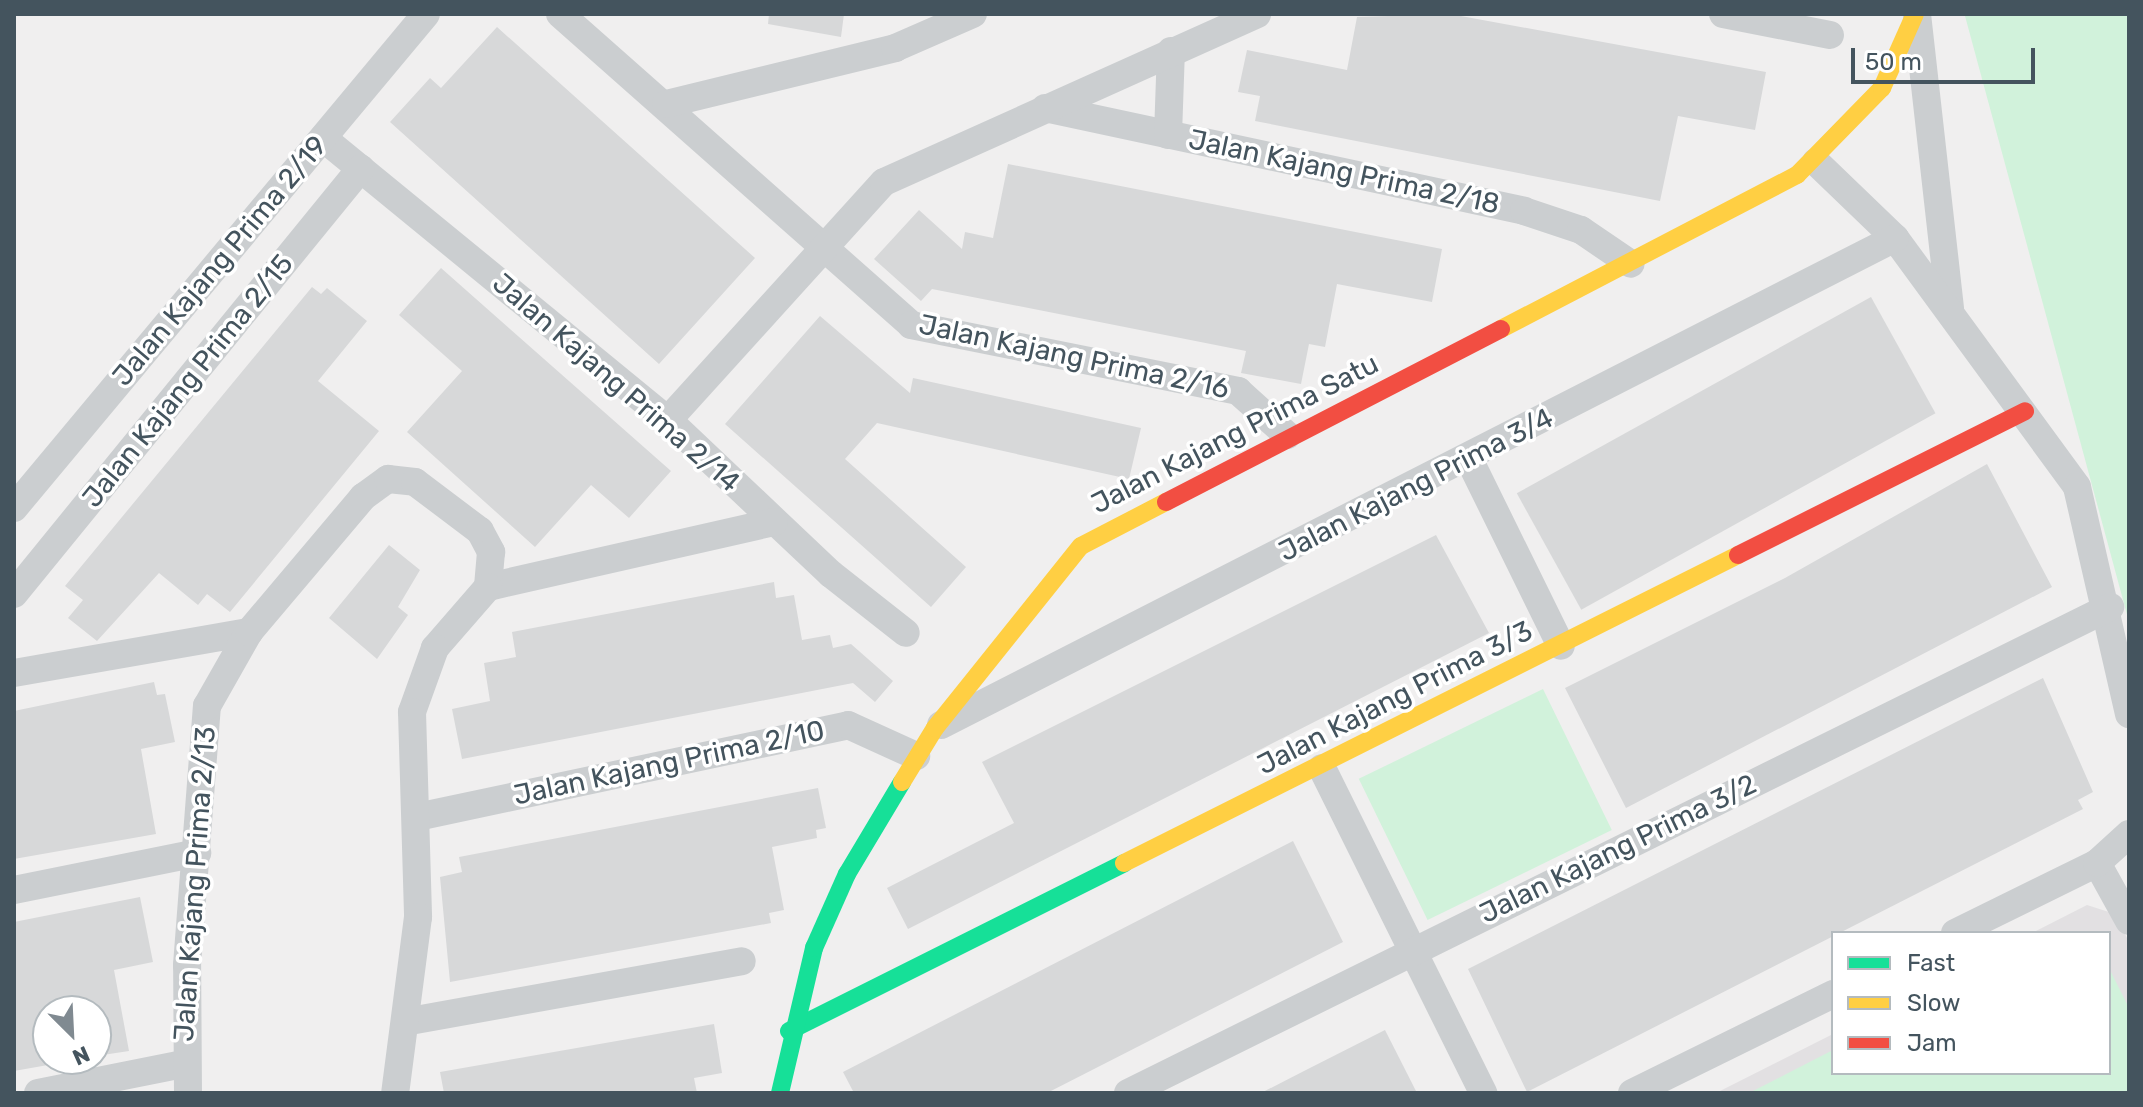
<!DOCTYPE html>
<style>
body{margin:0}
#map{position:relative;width:2143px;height:1107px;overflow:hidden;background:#f0efef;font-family:Rubik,sans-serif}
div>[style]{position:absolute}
.education>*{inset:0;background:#e2e0e2}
.green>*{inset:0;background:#d1f2db;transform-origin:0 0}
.building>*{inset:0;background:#d7d8d9;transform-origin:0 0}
.street>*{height:28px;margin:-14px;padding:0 14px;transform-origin:14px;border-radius:14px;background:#cbced0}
.fast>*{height:18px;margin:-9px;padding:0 9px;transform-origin:9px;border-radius:9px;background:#16e098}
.slow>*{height:18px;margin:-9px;padding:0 9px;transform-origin:9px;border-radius:9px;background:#ffcf43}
.jam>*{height:18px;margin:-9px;padding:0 9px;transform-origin:9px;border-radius:9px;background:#f24e42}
span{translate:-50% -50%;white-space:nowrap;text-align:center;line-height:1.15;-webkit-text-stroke:7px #fff;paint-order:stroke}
.street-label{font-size:28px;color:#44545e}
.frame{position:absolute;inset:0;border:16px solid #44545e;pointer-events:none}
.legend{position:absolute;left:1831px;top:931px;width:280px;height:144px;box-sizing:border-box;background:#fff;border:2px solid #b4bbbf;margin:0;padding:10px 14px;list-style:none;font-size:24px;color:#44545e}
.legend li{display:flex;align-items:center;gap:16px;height:40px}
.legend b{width:40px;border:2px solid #b4bbbf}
.north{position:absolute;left:32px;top:995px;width:80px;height:80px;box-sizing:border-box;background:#fff;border:2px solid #b4bbbf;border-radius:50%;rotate:156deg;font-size:22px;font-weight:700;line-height:32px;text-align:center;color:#44545e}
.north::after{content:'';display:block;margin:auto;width:28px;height:36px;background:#808a91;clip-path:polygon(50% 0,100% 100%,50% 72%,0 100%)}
.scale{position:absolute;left:1851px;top:48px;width:184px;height:36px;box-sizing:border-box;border:4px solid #44545e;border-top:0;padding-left:10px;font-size:24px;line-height:28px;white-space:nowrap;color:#44545e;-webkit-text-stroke:6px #fff;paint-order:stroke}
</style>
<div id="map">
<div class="education">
<div style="clip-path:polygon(2087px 905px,2115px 914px,2129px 942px,2129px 1093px,1716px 1093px,1833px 1034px,1833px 1073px,2109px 1073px,2109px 933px,2032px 933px)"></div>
</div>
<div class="green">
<div style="clip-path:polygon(2129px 14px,2129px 622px,1965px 16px)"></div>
<div style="left:1543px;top:689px;width:157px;height:205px;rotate:64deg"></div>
<div style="clip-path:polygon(2109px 968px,2129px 1008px,2129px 1093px,1749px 1093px,1833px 1050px,1833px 1073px,2109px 1073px)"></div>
</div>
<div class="building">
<div style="clip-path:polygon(769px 14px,844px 14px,841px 37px,768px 24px)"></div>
<div style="clip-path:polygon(1450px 14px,1766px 72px,1755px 130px,1678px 116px,1660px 201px,1255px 121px,1260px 96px,1238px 92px,1247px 50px,1347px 70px,1357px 17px)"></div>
<div style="clip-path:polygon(497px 27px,755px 258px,659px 364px,390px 122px,430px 78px,441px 88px)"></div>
<div style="clip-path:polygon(1008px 164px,1442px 249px,1432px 302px,1337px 284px,1325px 347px,1309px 344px,1301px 384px,1241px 373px,1246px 351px,932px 289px,921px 301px,874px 259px,919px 210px,962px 249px,965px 232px,993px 238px)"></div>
<div style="clip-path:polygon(441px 268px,671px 471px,629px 518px,591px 485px,535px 547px,407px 432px,462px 371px,399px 315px)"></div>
<div style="clip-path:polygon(312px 287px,321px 294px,327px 288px,367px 321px,318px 381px,379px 431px,230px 612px,207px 594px,198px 605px,159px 573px,97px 641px,68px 618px,83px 600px,65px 586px)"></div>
<div style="left:1871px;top:297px;width:133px;height:405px;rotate:61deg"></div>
<div style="clip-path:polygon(820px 316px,910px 393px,913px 378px,1141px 428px,1129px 479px,877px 423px,845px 459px,966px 567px,931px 607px,725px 424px)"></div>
<div style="clip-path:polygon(1987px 464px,2052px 587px,1626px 808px,1565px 688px,1785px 578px)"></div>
<div style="clip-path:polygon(1436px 535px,1489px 633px,908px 929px,887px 888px,1014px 823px,982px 762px)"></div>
<div style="clip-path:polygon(389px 545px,420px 570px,398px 607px,408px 615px,377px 659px,329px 618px)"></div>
<div style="clip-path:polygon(774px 582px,776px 598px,794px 595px,802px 640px,830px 635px,833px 648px,851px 644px,893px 681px,875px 702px,853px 683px,462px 759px,452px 709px,490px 701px,484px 663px,516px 657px,512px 632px)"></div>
<div style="clip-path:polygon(2043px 678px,2093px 792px,2078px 800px,2083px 809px,1527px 1092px,1468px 969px)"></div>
<div style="clip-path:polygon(154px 682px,157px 695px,165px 694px,175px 742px,141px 749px,156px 834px,14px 859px,14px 711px)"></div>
<div style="clip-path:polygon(818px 788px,826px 828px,816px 830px,817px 838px,772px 847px,784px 910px,769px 913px,771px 923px,450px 982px,440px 877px,462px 872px,459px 857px)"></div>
<div style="clip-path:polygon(1293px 841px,1343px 942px,1047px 1093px,854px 1093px,843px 1072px)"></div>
<div style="clip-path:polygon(140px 897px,153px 962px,114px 970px,129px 1051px,96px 1056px,96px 1011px,48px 1011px,48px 1065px,14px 1071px,14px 922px)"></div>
<div style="clip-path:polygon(714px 1024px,722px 1073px,694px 1078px,697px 1093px,444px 1093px,440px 1072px)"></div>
<div style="clip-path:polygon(1385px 1030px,1417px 1093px,1261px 1093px,1304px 1071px)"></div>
</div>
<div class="street">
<div style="left:560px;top:14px;width:469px;rotate:41.5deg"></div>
<div style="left:911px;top:325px;width:334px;rotate:11.4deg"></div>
<div style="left:1238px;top:391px;width:66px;rotate:41.9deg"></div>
<div style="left:1723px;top:14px;width:109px;rotate:11.1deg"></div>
<div style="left:1917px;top:14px;width:296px;rotate:83.6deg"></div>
<div style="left:666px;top:104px;width:236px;rotate:-13.7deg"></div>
<div style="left:895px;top:48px;width:85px;rotate:-23.6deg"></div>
<div style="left:1045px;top:108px;width:490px;rotate:12.1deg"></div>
<div style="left:1524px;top:211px;width:60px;rotate:18.4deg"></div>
<div style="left:1581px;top:230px;width:60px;rotate:34.2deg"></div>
<div style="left:1168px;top:135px;width:84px;rotate:-88deg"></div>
<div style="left:323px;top:138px;width:446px;rotate:39.3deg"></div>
<div style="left:668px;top:420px;width:224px;rotate:43.4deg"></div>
<div style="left:831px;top:574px;width:95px;rotate:38.2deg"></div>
<div style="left:1816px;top:162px;width:110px;rotate:43.9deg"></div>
<div style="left:1895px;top:238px;width:308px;rotate:53.8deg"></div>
<div style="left:2077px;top:487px;width:233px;rotate:77.1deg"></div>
<div style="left:668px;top:420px;width:321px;rotate:-47.8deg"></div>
<div style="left:884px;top:182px;width:409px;rotate:-24.2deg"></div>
<div style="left:1469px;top:459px;width:208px;rotate:63.8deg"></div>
<div style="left:14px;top:508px;width:643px;rotate:-50.17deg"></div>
<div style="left:488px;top:587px;width:293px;rotate:-12.8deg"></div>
<div style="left:14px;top:594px;width:549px;rotate:-50.84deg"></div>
<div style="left:14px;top:673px;width:239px;rotate:-9.9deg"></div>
<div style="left:941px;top:725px;width:1071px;rotate:-27.04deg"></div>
<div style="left:1322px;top:768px;width:363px;rotate:63.6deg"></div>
<div style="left:417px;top:817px;width:441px;rotate:-12deg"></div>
<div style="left:848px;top:725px;width:75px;rotate:24.5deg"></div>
<div style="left:2097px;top:863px;width:66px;rotate:61.1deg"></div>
<div style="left:14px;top:890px;width:187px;rotate:-11.4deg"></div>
<div style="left:1955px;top:933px;width:158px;rotate:-26.2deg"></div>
<div style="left:2097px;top:863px;width:43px;rotate:-42.2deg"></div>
<div style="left:410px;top:1021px;width:337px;rotate:-10.2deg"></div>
<div style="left:38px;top:1093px;width:148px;rotate:-11.3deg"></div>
<div style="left:188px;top:1093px;width:128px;rotate:-90.4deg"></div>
<div style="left:187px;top:965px;width:260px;rotate:-85.6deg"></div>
<div style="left:207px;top:706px;width:85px;rotate:-60.4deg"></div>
<div style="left:249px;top:632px;width:177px;rotate:-49.8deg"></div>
<div style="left:363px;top:497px;width:31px;rotate:-36deg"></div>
<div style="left:388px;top:479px;width:27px;rotate:6deg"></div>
<div style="left:415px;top:482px;width:81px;rotate:37deg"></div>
<div style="left:480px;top:531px;width:24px;rotate:62deg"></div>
<div style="left:491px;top:552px;width:35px;rotate:95deg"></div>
<div style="left:488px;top:587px;width:81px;rotate:131deg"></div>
<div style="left:435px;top:648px;width:68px;rotate:109.8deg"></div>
<div style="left:412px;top:712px;width:205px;rotate:88.3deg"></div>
<div style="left:418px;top:917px;width:177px;rotate:97.4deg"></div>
<div style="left:1128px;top:1093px;width:1096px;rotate:-26.33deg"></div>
<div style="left:1632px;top:1093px;width:224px;rotate:-26.2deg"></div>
</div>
<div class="fast">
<div style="left:789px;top:1031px;width:375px;rotate:-26.6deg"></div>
<div style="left:780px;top:1093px;width:149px;rotate:-76.8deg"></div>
<div style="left:814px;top:948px;width:81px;rotate:-66deg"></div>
<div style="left:847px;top:874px;width:107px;rotate:-59.1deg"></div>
</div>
<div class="slow">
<div style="left:1501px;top:329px;width:334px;rotate:-27.5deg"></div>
<div style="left:1797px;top:175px;width:122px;rotate:-45.7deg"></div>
<div style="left:1882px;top:88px;width:81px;rotate:-66deg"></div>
<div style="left:902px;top:782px;width:63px;rotate:-58.6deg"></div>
<div style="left:935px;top:728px;width:233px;rotate:-51.3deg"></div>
<div style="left:1081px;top:546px;width:96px;rotate:-27.4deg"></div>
<div style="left:1124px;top:863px;width:687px;rotate:-26.64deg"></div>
</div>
<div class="jam">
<div style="left:1166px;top:502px;width:377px;rotate:-27.3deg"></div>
<div style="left:1738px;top:555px;width:321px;rotate:-26.6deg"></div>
</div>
<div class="street-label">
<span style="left:1344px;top:172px;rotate:12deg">Jalan Kajang Prima 2/18</span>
<span style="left:220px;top:261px;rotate:-50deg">Jalan Kajang Prima 2/19</span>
<span style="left:1074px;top:357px;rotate:12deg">Jalan Kajang Prima 2/16</span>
<span style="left:188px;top:381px;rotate:-51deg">Jalan Kajang Prima 2/15</span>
<span style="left:616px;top:383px;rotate:41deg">Jalan Kajang Prima 2/14</span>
<span style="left:1235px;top:434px;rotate:-27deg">Jalan Kajang Prima Satu</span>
<span style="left:1416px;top:485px;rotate:-27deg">Jalan Kajang Prima 3/4</span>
<span style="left:1395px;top:698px;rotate:-27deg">Jalan Kajang Prima 3/3</span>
<span style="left:669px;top:763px;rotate:-12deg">Jalan Kajang Prima 2/10</span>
<span style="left:1618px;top:849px;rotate:-26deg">Jalan Kajang Prima 3/2</span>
<span style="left:195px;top:884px;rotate:-86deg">Jalan Kajang Prima 2/13</span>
</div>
<div class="frame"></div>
<ul class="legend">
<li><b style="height:10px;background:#16e098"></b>Fast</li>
<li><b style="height:10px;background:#ffcf43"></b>Slow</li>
<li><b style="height:10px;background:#f24e42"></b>Jam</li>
</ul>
<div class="north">N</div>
<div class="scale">50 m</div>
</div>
